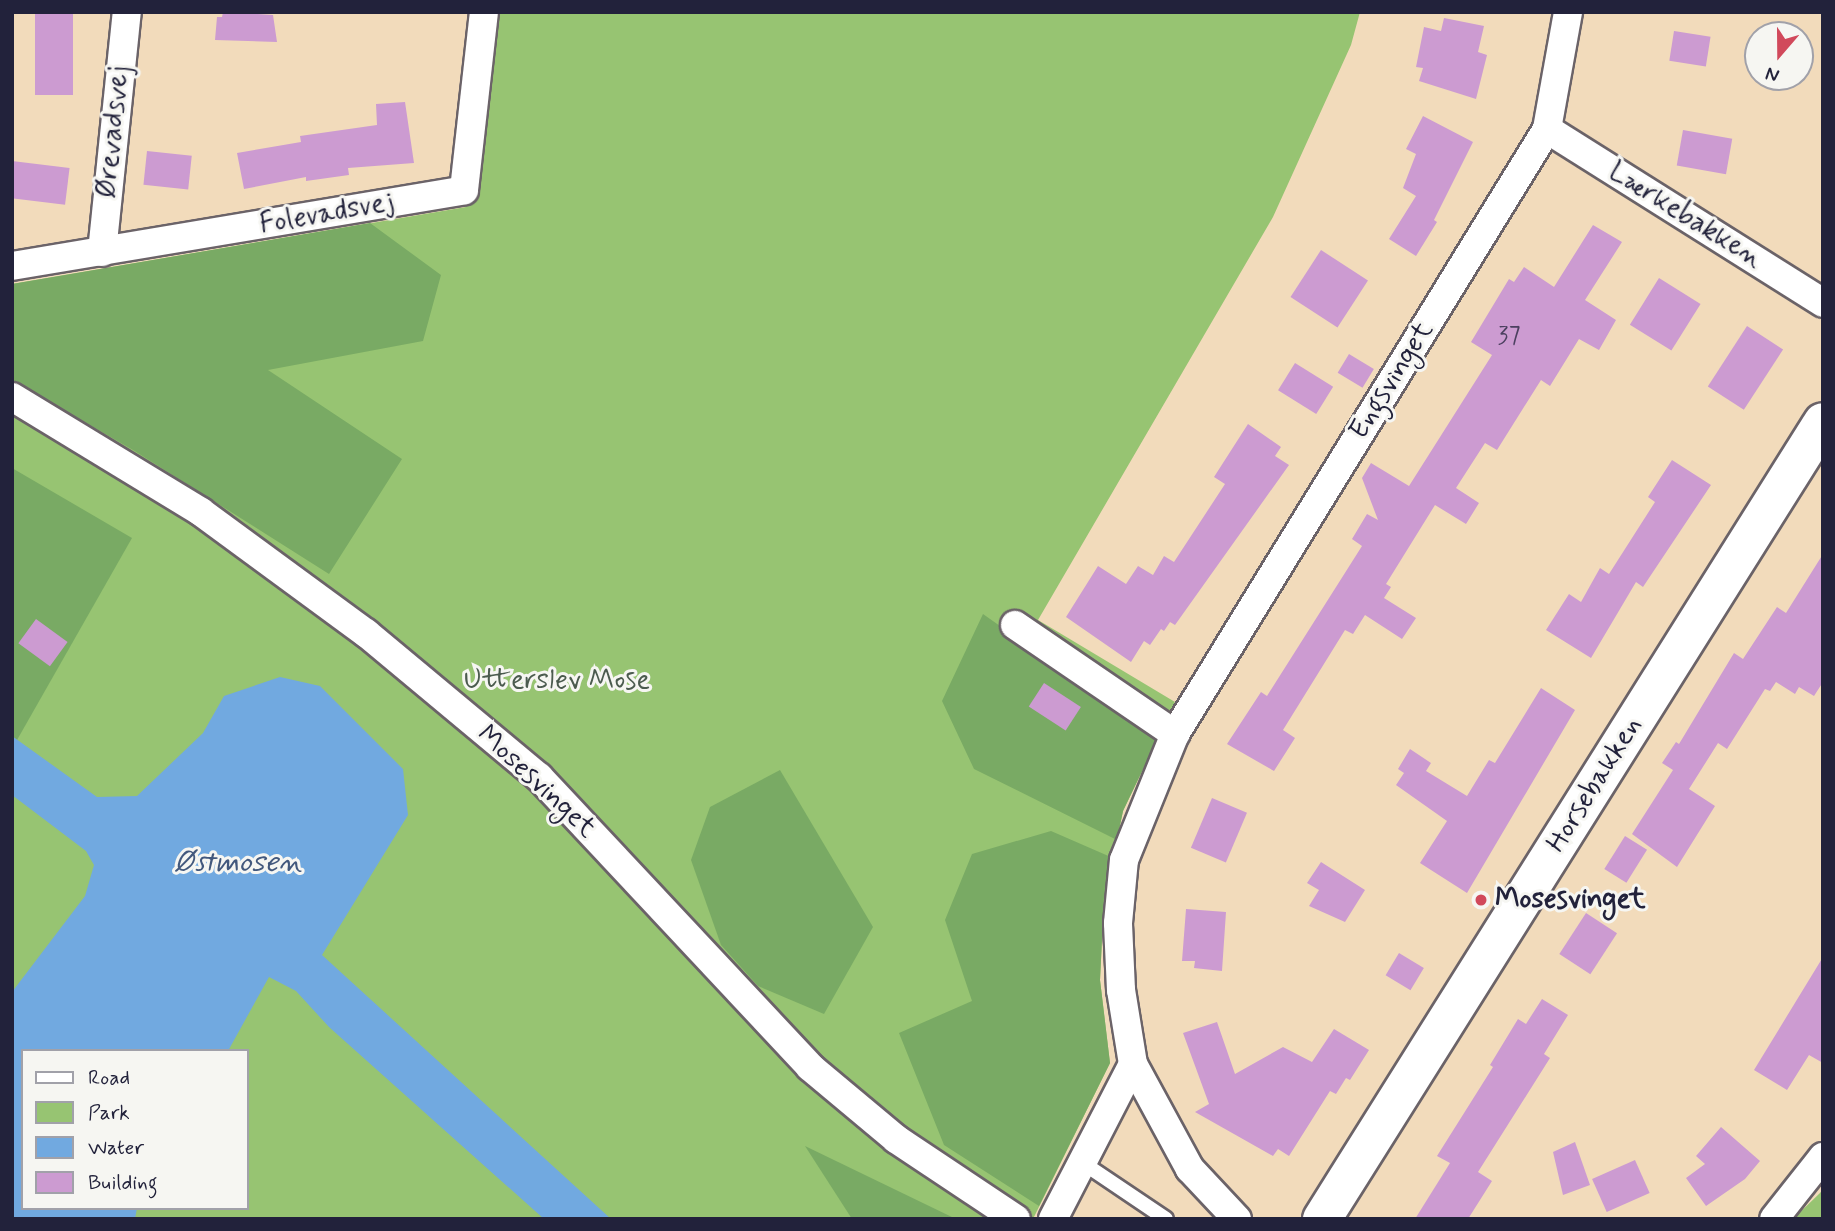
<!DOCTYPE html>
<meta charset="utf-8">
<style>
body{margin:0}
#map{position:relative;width:1835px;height:1231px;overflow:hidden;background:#f2dbbb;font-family:Mynerve,sans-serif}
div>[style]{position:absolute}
.green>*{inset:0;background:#97c472}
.forest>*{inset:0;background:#79aa64}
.water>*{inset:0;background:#71a9e0}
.building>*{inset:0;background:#cc9bd1;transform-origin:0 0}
.roads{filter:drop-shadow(2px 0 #6b6368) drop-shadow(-2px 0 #6b6368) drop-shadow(0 2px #6b6368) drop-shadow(0 -2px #6b6368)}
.lane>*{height:14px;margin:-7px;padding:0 7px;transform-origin:7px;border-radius:7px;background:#fff}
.street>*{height:28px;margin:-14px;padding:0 14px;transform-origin:14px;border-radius:14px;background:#fff}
.secondary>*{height:38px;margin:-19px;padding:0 19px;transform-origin:19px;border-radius:19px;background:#fff}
.dots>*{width:19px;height:19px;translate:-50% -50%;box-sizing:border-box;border:4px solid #f6f6f2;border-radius:50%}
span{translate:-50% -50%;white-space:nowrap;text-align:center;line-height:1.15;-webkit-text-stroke:6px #f6f6f2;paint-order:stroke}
.number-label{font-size:24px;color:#4c4060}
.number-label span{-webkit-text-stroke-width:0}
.street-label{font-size:28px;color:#22223b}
.park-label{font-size:28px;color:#4b5b4e}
.poi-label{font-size:28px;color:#22223b;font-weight:700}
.left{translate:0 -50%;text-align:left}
.water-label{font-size:30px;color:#42587d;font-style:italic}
.frame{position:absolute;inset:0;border:14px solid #22223b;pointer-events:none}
.legend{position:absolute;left:21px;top:1049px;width:228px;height:161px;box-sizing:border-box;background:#f6f6f2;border:2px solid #a1a1a9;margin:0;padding:9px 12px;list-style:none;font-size:21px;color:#22223b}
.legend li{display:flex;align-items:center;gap:14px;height:35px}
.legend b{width:35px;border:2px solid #a1a1a9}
.north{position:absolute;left:1744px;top:21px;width:70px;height:70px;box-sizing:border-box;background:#f6f6f2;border:2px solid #a1a1a9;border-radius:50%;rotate:200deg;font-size:19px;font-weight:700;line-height:28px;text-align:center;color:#22223b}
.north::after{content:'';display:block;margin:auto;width:24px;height:32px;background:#d1495b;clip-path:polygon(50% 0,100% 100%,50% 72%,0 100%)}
</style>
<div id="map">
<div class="green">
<div style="clip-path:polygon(evenodd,491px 12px,1360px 12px,1351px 45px,1273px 217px,1038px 620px,1175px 702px,1123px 811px,1104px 898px,1100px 980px,1110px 1063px,1033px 1219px,12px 1219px,12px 284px,466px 207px,491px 12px,23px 1051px,247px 1051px,247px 1208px,23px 1208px,23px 1051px)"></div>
<div style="clip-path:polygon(1823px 1189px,1823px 1219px,1793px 1219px,1820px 1193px)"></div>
</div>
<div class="forest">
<div style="clip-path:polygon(370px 223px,441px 275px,423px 341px,268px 370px,402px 459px,329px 574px,133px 450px,12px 380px,12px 284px)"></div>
<div style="clip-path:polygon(12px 468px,132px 538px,17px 740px,12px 736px)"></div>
<div style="clip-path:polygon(983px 614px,1158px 738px,1123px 811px,1117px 840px,974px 769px,942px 701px)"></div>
<div style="clip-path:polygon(780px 770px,873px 927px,824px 1014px,758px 986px,721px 945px,691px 860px,710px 807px)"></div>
<div style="clip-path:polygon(1051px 831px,1113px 858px,1104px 898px,1100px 980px,1110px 1063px,1039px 1206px,944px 1145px,899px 1033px,972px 1001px,945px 920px,972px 854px)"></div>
<div style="clip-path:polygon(805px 1146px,956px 1219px,852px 1219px)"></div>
</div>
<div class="water">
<div style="clip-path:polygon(280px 677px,320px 686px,403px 769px,408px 815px,322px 955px,611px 1219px,544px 1219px,329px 1027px,296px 991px,269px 977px,228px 1051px,23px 1051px,23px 1208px,137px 1208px,135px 1219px,12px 1219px,12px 992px,85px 896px,94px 865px,86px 851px,12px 795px,12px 736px,97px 797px,137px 796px,203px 733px,224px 696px)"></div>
</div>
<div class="building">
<div style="left:35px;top:12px;width:38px;height:83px"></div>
<div style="clip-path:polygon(223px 12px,273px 15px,277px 42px,215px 40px,217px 17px,222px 17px)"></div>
<div style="clip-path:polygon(1444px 18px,1484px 26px,1478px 52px,1487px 55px,1476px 99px,1419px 81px,1423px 68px,1416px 67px,1424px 27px,1441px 31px)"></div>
<div style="left:1674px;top:31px;width:37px;height:30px;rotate:9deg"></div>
<div style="clip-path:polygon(405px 102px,414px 163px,348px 168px,349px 175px,306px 181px,306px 177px,244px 189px,237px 153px,301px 142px,300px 136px,377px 125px,376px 104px)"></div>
<div style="clip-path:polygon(1423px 116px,1473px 142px,1434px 220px,1437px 222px,1416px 256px,1389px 239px,1416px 196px,1403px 188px,1416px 154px,1406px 149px)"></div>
<div style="left:1683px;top:130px;width:50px;height:36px;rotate:10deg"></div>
<div style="left:147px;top:151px;width:45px;height:34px;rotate:6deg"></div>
<div style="left:12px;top:161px;width:58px;height:37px;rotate:7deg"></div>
<div style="clip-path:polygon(1593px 225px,1622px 242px,1585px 300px,1616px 320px,1599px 350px,1579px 339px,1550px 386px,1541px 380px,1497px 450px,1485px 443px,1456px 488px,1479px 503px,1466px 524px,1435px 505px,1386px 584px,1391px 587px,1384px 598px,1416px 618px,1402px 639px,1365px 615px,1353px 634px,1345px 630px,1283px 730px,1295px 738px,1274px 771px,1227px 744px,1261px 692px,1267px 696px,1362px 546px,1352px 539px,1367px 514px,1378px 520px,1362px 478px,1371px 463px,1409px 486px,1492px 355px,1471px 342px,1509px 279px,1514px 282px,1524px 267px,1554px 287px)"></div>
<div style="left:1321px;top:250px;width:56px;height:56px;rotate:33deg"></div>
<div style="left:1659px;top:278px;width:49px;height:55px;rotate:32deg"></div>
<div style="left:1747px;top:326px;width:43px;height:72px;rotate:33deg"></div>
<div style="left:1349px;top:354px;width:29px;height:22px;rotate:31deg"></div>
<div style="left:1295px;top:363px;width:45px;height:32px;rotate:32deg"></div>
<div style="clip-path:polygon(1248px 424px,1281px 447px,1275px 456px,1289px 465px,1175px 625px,1170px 622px,1164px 631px,1161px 629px,1150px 645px,1144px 641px,1131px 662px,1066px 617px,1098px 566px,1126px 584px,1138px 566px,1153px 575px,1164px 556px,1174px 562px,1225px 484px,1214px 477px)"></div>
<div style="clip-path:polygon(1672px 460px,1711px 485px,1643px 587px,1636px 582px,1591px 658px,1546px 630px,1569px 594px,1581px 602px,1600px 568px,1609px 574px,1655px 502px,1648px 497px)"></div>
<div style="clip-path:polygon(1823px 554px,1823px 682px,1814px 696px,1799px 687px,1795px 694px,1776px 682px,1770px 691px,1765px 689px,1727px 749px,1718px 743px,1689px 789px,1715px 806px,1677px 867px,1632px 834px,1673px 770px,1662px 763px,1676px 742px,1679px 744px,1734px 653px,1743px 659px,1777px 607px,1786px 613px)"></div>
<div style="left:36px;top:619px;width:39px;height:30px;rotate:36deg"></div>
<div style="left:1044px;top:683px;width:44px;height:28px;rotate:33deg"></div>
<div style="clip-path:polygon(1541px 688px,1575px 710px,1467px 893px,1420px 863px,1447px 821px,1396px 785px,1404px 773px,1398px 769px,1410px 749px,1431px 763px,1426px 771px,1467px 796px,1489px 760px,1495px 763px)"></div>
<div style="left:1212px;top:798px;width:38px;height:54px;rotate:23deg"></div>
<div style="left:1625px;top:836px;width:26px;height:39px;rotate:32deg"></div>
<div style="clip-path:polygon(1321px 862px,1365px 890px,1345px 922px,1309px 906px,1319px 890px,1307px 883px)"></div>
<div style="clip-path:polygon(1186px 909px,1226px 912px,1222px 971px,1194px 968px,1195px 961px,1182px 961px)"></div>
<div style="left:1586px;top:913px;width:37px;height:49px;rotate:33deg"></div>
<div style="left:1399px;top:953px;width:29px;height:26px;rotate:31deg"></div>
<div style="clip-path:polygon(1823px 957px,1823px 1063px,1809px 1055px,1787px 1090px,1754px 1070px)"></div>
<div style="clip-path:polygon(1542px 999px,1568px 1015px,1544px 1054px,1550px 1058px,1478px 1172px,1492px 1181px,1468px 1219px,1415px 1219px,1450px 1163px,1437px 1156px,1493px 1067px,1490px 1065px,1518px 1019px,1526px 1024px)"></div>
<div style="clip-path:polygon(1217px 1022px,1235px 1074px,1283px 1047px,1312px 1062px,1334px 1029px,1369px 1050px,1350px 1080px,1346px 1078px,1336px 1094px,1330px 1091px,1289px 1156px,1278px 1149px,1273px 1156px,1195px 1112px,1209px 1104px,1183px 1033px)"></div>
<div style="clip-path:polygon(1721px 1127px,1760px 1161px,1745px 1179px,1706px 1206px,1686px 1178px,1705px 1164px,1696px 1156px)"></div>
<div style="clip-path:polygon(1575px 1142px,1590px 1185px,1563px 1195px,1553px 1152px)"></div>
<div style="left:1635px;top:1160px;width:36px;height:47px;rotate:66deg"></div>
</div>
<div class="roads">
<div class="lane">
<div style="left:1083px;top:1163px;width:100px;rotate:34deg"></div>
</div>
<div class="street">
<div style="left:1547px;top:129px;width:326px;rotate:32.2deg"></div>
<div style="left:102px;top:252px;width:241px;rotate:-84.1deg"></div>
<div style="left:12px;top:266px;width:458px;rotate:-9.5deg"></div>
<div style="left:464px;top:190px;width:179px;rotate:-83.6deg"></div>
<div style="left:12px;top:397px;width:221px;rotate:31.3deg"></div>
<div style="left:201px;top:512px;width:205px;rotate:36.3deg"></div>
<div style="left:366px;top:633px;width:225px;rotate:39.8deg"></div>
<div style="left:539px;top:777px;width:397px;rotate:46.9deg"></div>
<div style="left:810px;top:1067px;width:112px;rotate:39.9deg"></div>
<div style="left:896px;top:1139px;width:144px;rotate:33.7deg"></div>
<div style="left:1015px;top:625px;width:194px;rotate:34.3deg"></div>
<div style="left:1053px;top:1219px;width:174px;rotate:-62.7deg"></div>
<div style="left:1237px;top:1219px;width:69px;rotate:-133.2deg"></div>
<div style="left:1190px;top:1169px;width:119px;rotate:-118.5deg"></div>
<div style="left:1133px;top:1064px;width:75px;rotate:-99.2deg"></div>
<div style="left:1121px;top:990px;width:67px;rotate:-92.6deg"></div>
<div style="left:1118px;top:923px;width:63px;rotate:-84.6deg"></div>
<div style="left:1124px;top:860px;width:136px;rotate:-68deg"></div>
<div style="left:1175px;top:734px;width:710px;rotate:-58.41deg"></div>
<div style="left:1547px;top:129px;width:119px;rotate:-79.8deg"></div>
<div style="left:1774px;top:1219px;width:79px;rotate:-51.7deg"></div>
</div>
<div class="secondary">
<div style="left:1322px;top:1219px;width:941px;rotate:-57.85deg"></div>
</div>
</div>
<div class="dots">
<div style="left:1481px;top:900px;background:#d1495b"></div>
</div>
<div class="number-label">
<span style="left:1509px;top:337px">37</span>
</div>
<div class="street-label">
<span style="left:114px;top:132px;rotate:-84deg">Ørevadsvej</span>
<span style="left:327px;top:214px;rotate:-10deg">Folevadsvej</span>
<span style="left:1685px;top:216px;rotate:32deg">Lærkebakken</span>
<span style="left:1392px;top:381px;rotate:-58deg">Engsvinget</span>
<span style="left:536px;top:782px;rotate:43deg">Mosesvinget</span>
<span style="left:1595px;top:785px;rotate:-58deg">Horsebakken</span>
</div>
<div class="park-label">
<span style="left:557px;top:681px">Utterslev Mose</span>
</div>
<div class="poi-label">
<span class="left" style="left:1495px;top:900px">Mosesvinget</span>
</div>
<div class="water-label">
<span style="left:238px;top:863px">Østmosen</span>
</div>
<div class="frame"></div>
<ul class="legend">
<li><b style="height:9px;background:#fff"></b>Road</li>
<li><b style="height:19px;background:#97c472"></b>Park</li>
<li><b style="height:19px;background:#71a9e0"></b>Water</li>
<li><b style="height:19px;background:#cc9bd1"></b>Building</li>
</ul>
<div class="north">N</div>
</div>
